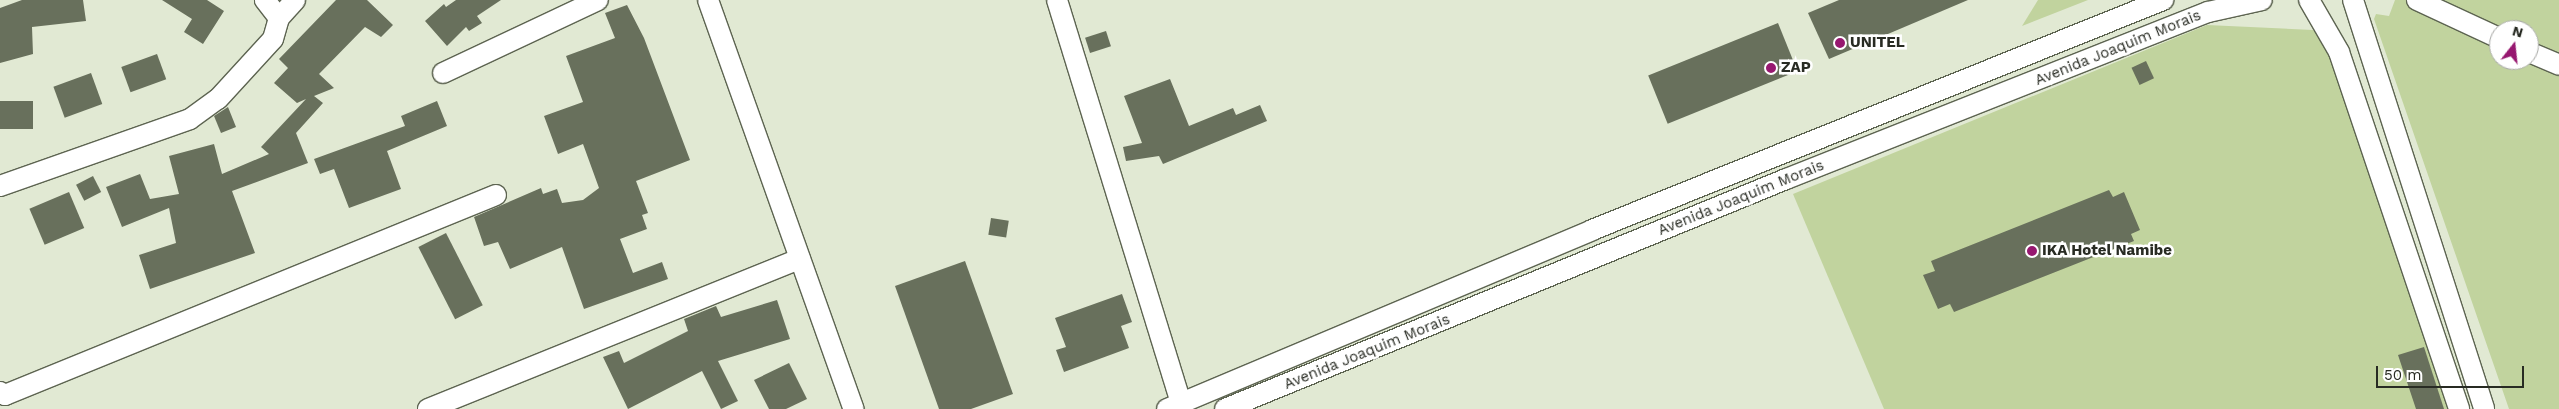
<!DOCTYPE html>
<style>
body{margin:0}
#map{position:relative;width:2559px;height:409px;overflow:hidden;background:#e1e9d3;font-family:"Work Sans",sans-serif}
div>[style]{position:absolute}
.green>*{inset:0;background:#c1d39e}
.building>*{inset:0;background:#68705c;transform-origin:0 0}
.roads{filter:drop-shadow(1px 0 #5d6451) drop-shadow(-1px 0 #5d6451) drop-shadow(0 1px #5d6451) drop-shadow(0 -1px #5d6451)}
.minor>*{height:20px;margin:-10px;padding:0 10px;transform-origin:10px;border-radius:10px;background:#fff}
.dots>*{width:14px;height:14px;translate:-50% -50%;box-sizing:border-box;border:2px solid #fff;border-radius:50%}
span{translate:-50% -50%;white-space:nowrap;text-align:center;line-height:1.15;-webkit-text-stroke:5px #fff;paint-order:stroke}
.poi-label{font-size:15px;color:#282b23;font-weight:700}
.left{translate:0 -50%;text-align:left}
.street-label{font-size:15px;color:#282b23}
.north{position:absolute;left:2489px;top:20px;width:50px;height:50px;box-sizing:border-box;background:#fff;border:1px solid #a9aaa7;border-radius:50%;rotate:16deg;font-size:14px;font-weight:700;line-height:20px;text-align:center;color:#282b23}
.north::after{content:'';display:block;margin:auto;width:18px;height:22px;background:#971870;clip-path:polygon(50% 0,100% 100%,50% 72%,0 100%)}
.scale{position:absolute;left:2376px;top:366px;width:148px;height:22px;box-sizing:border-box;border:2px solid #282b23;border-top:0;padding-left:6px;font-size:15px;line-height:18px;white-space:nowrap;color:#282b23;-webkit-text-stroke:4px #fff;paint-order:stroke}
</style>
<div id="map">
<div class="green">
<div style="clip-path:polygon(2038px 0,2088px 0,2022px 26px)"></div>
<div style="clip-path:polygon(evenodd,2395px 0,2559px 0,2559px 409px,2509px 409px,2374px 19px,2376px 14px,2389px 16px,2395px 0,2499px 30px,2529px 30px,2529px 60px,2499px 60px,2499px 30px)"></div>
<div style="clip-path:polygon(2207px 25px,2313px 30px,2324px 38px,2451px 409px,1884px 409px,1793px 194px)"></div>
</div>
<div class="building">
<div style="clip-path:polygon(22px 0,83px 0,86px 21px,32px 27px,33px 54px,0 63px,0 8px)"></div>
<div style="clip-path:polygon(162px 0,207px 0,224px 11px,203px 44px,184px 32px,192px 19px)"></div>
<div style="clip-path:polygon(336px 0,367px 0,393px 25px,381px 37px,365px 27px,319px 74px,334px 88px,314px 96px,323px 103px,296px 133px,308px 163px,232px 191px,255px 253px,150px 289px,139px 255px,176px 243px,169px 208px,122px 227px,106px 187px,140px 174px,150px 199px,179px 194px,169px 156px,214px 144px,222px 174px,269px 154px,261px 147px,306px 99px,297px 103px,274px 83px,288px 68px,279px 59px)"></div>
<div style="clip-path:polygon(456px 0,501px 0,477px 16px,482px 23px,469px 31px,466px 27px,447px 46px,425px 21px,444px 4px,446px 7px)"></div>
<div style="clip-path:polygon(1839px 0,1968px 0,1829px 59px,1808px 13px)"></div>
<div style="clip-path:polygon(627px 5px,644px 38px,690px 160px,636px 181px,648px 213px,642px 215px,647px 229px,620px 239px,633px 273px,662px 262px,668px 279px,584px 309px,562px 247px,510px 269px,498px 242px,484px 246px,474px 217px,541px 188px,543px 194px,557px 189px,562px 203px,583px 200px,599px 188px,583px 144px,558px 154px,544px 116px,583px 102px,566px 56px,615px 38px,605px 13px)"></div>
<div style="left:1778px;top:23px;width:52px;height:140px;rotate:68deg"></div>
<div style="left:1106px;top:31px;width:16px;height:22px;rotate:72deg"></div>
<div style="left:157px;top:54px;width:27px;height:38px;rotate:70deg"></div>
<div style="left:2146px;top:61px;width:19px;height:16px;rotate:65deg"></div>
<div style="left:91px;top:73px;width:33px;height:40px;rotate:70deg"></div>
<div style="clip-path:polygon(1170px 79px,1189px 126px,1233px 108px,1236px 115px,1260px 105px,1267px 121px,1163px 164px,1159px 156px,1126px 161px,1123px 147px,1142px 143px,1124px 96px)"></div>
<div style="left:0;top:101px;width:33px;height:28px"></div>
<div style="clip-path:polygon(437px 101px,447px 126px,387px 151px,401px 189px,349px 208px,334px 169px,320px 174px,314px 159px,405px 126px,401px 116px)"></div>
<div style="clip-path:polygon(228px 107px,236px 127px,221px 133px,214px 116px)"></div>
<div style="left:93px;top:176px;width:18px;height:19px;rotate:63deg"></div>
<div style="clip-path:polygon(2109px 190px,2113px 197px,2124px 192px,2140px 230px,2131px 234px,2134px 241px,1954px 312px,1950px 304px,1938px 309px,1923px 275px,1935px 271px,1931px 261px)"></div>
<div style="left:69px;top:192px;width:39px;height:43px;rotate:67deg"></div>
<div style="left:991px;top:218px;width:18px;height:17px;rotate:9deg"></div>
<div style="left:446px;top:233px;width:81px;height:31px;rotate:63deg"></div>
<div style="clip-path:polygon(965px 261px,1013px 394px,971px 409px,939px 409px,895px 286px)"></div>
<div style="clip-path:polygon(1122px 294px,1132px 322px,1121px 326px,1129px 348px,1064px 372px,1056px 350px,1066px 347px,1055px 318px)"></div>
<div style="clip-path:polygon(777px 300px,790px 339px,718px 361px,738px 401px,721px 409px,702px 371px,628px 409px,603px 357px,619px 351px,624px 363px,688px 331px,684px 319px,716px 306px,721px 317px)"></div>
<div style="clip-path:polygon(2424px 347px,2444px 409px,2416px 409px,2398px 355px)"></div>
<div style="clip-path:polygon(789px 363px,807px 399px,786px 409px,769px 409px,754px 380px)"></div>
</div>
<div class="roads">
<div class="minor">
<div style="left:708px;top:0;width:434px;rotate:70.4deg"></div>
<div style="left:1057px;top:0;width:423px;rotate:72.9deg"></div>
<div style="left:2309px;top:0;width:60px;rotate:60deg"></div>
<div style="left:2339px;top:52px;width:377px;rotate:71.4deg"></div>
<div style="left:2353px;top:0;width:429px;rotate:72.2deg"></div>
<div style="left:2417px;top:0;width:90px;rotate:24.9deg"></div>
<div style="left:279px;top:18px;width:24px;rotate:-48deg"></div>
<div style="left:2529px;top:52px;width:33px;rotate:23deg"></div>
<div style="left:443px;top:73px;width:171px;rotate:-25.2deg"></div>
<div style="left:0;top:186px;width:201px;rotate:-19.4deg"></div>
<div style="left:190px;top:119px;width:34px;rotate:-36deg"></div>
<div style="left:218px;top:99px;width:81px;rotate:-47.5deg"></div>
<div style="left:273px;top:39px;width:22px;rotate:-74deg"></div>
<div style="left:279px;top:18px;width:23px;rotate:-128deg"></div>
<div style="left:0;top:392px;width:6px;rotate:31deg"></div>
<div style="left:5px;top:395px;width:530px;rotate:-22.16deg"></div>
<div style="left:428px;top:409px;width:401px;rotate:-22deg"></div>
<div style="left:1167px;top:409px;width:461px;rotate:-22.8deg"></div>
<div style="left:1592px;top:230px;width:616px;rotate:-21.94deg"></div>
<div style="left:1225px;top:409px;width:606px;rotate:-22.29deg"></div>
<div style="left:1786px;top:179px;width:454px;rotate:-21.6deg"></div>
<div style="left:2208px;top:12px;width:55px;rotate:-12.5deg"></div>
</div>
</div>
<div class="dots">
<div style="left:1840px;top:43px;background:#971870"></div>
<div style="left:1771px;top:68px;background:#971870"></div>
<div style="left:2032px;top:251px;background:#971870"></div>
</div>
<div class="poi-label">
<span class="left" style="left:1850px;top:43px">UNITEL</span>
<span class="left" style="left:1781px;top:68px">ZAP</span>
<span class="left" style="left:2042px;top:251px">IKA Hotel Namibe</span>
</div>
<div class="street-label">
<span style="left:2118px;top:48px;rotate:-22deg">Avenida Joaquim Morais</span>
<span style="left:1741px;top:198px;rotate:-22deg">Avenida Joaquim Morais</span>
<span style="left:1367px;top:352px;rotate:-22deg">Avenida Joaquim Morais</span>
</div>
<div class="north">N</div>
<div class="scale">50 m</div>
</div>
